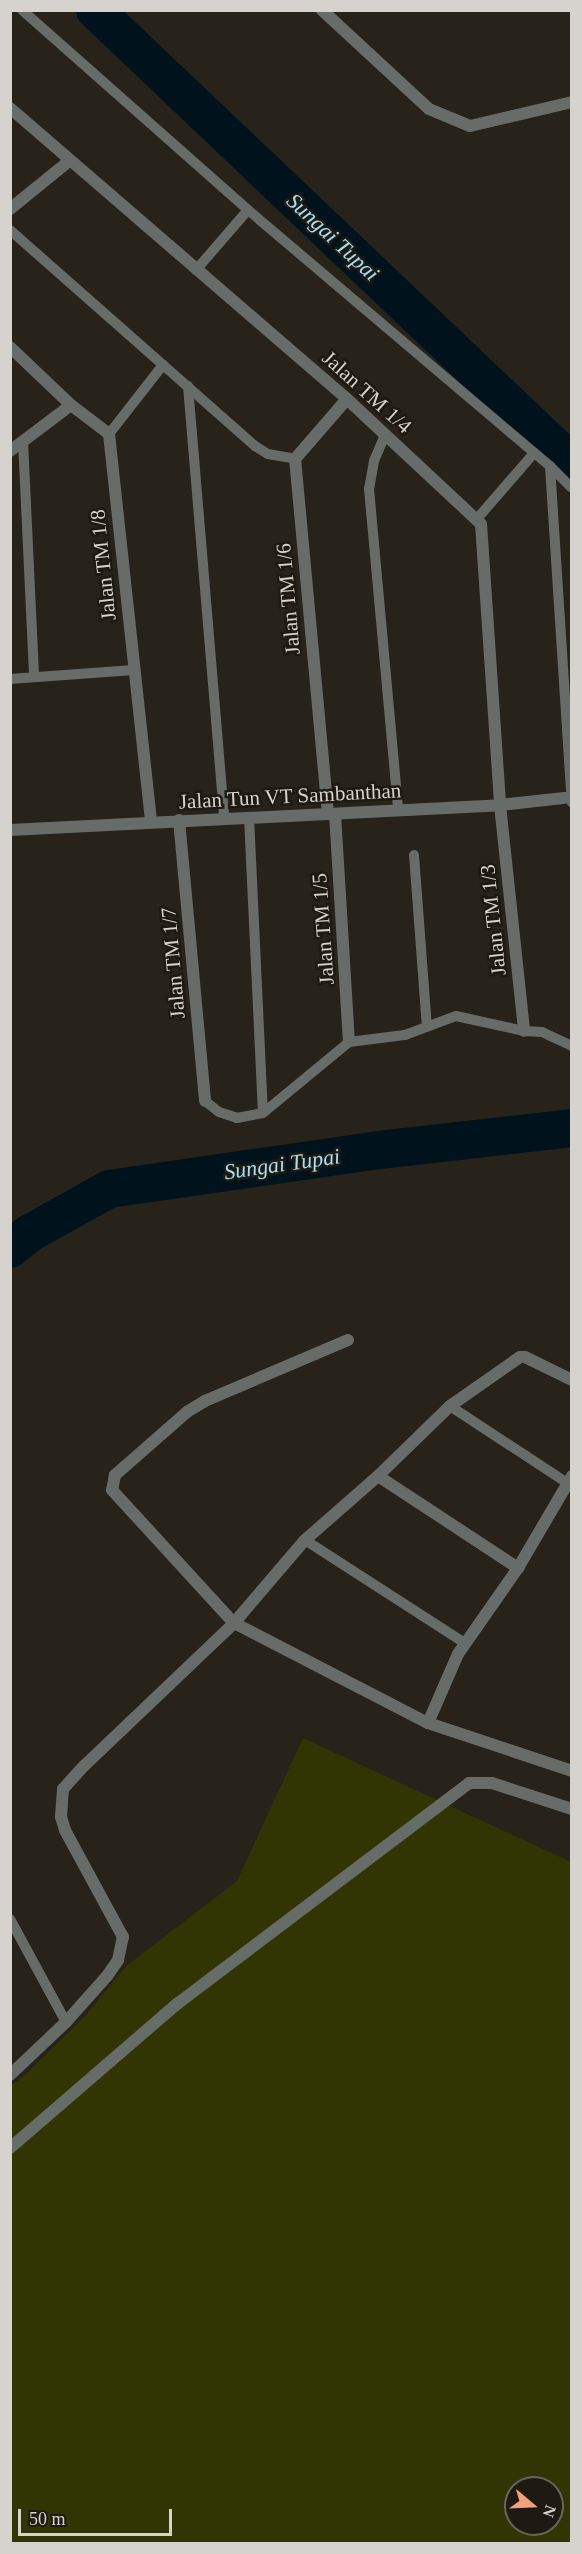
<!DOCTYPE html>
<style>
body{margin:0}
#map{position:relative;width:582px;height:2554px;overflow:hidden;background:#27221a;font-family:"Times New Roman",serif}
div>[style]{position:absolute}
.green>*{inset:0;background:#313504}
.river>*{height:38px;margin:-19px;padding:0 19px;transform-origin:19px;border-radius:19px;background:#00121b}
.lane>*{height:10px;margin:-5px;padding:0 5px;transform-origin:5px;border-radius:5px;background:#686c68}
.street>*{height:12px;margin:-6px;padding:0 6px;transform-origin:6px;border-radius:6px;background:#686c68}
span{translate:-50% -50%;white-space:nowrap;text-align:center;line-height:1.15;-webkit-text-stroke:5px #1e1911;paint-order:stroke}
.street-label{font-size:21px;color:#d6d3ce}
.water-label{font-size:22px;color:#a4e1f9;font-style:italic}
.frame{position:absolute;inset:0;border:12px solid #d6d3ce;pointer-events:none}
.north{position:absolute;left:504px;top:2476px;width:60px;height:60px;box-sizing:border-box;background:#1e1911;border:2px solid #68635d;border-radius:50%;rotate:109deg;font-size:16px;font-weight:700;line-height:24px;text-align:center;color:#d6d3ce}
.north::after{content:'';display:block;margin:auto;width:21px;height:27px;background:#f1a17b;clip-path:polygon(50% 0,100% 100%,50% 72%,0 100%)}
.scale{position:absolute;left:18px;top:2509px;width:154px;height:27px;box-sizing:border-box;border:3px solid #d6d3ce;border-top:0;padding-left:8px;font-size:18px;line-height:21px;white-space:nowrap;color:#d6d3ce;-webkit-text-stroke:4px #1e1911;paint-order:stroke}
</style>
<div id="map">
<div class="green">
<div style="clip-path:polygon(evenodd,303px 1738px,571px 1862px,571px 2543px,11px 2544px,11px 2085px,23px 2077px,86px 2015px,125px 1967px,237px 1881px,303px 1738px,516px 2488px,552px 2488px,552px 2524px,516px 2524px,516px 2488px)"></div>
</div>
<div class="river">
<div style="left:95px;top:10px;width:658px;rotate:43.52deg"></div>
<div style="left:10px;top:1249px;width:26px;rotate:-39deg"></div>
<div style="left:30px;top:1233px;width:90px;rotate:-29.1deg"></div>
<div style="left:109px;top:1189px;width:273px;rotate:-8.2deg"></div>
<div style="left:379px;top:1150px;width:194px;rotate:-6.5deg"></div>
</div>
<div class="lane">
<div style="left:22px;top:10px;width:302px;rotate:41.5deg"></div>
<div style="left:248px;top:210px;width:396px;rotate:40.3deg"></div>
<div style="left:550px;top:466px;width:31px;rotate:45deg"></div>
<div style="left:10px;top:230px;width:327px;rotate:41.4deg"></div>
<div style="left:255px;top:446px;width:15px;rotate:32deg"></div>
<div style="left:268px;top:454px;width:27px;rotate:10deg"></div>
<div style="left:196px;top:270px;width:79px;rotate:-49.1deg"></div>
<div style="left:188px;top:386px;width:434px;rotate:85.2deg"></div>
<div style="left:109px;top:434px;width:88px;rotate:-52deg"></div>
<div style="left:385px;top:435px;width:28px;rotate:113deg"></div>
<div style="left:374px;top:461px;width:28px;rotate:100deg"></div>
<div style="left:369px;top:489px;width:322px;rotate:84.8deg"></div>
<div style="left:23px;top:441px;width:236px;rotate:87.3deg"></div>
<div style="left:550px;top:466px;width:337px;rotate:86.3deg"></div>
<div style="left:476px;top:520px;width:89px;rotate:-49.1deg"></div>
<div style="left:10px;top:679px;width:124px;rotate:-4.2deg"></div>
<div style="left:249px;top:817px;width:296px;rotate:87.3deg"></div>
<div style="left:414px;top:855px;width:172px;rotate:85.7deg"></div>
<div style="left:205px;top:1101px;width:18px;rotate:38deg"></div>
<div style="left:219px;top:1112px;width:19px;rotate:18deg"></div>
<div style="left:237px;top:1118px;width:26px;rotate:-11deg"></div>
<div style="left:263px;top:1113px;width:112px;rotate:-39.5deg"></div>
<div style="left:349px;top:1042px;width:56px;rotate:-7.1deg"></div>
<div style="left:405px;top:1035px;width:54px;rotate:-20.4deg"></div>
<div style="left:456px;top:1016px;width:70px;rotate:12.4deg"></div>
<div style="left:524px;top:1031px;width:18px;rotate:3deg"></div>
<div style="left:542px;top:1032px;width:33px;rotate:25deg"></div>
<div style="left:450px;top:1406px;width:140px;rotate:33.3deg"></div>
<div style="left:305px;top:1540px;width:190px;rotate:32.8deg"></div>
<div style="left:10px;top:1919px;width:117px;rotate:61.5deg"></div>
</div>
<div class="street">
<div style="left:322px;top:10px;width:146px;rotate:42.8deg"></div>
<div style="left:429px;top:109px;width:44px;rotate:22.5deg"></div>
<div style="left:470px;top:126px;width:105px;rotate:-13.2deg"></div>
<div style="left:10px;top:108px;width:445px;rotate:40.8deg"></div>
<div style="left:347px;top:399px;width:183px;rotate:43deg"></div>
<div style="left:481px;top:524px;width:282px;rotate:86.1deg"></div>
<div style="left:500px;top:805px;width:227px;rotate:83.9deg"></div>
<div style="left:10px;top:209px;width:76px;rotate:-39.1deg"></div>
<div style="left:10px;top:347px;width:84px;rotate:43.6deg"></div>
<div style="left:71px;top:405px;width:48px;rotate:37.3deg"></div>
<div style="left:109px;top:434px;width:390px;rotate:83.8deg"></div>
<div style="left:10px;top:451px;width:76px;rotate:-37deg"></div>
<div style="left:328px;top:814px;width:357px;rotate:-95.3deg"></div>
<div style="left:295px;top:459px;width:79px;rotate:-49.1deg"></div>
<div style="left:335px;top:814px;width:228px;rotate:86.5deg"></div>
<div style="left:179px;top:820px;width:282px;rotate:84.7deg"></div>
<div style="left:10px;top:830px;width:491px;rotate:-2.9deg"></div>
<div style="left:500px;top:805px;width:72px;rotate:-6.3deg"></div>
<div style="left:348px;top:1340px;width:155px;rotate:156.9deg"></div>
<div style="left:205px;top:1401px;width:21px;rotate:149deg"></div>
<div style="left:187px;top:1412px;width:96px;rotate:138.8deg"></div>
<div style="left:115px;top:1475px;width:15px;rotate:101deg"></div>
<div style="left:112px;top:1490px;width:180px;rotate:47.5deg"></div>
<div style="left:234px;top:1623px;width:218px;rotate:27.3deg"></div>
<div style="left:428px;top:1723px;width:152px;rotate:18.4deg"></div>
<div style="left:378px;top:1476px;width:168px;rotate:33.3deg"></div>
<div style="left:428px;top:1723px;width:75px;rotate:-66.5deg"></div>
<div style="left:458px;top:1654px;width:105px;rotate:-55.1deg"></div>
<div style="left:518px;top:1568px;width:107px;rotate:-59.6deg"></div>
<div style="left:10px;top:2075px;width:77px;rotate:-43.4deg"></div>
<div style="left:66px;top:2022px;width:62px;rotate:-48.3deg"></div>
<div style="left:107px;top:1976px;width:19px;rotate:-55deg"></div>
<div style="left:118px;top:1960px;width:24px;rotate:-78deg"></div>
<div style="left:123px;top:1937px;width:122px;rotate:-118.5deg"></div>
<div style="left:65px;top:1830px;width:14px;rotate:-107deg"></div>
<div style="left:61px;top:1817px;width:28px;rotate:-86deg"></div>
<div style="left:63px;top:1789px;width:31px;rotate:-48deg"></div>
<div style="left:84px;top:1766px;width:207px;rotate:-43.6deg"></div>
<div style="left:234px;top:1623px;width:109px;rotate:-49.5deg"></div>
<div style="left:305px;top:1540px;width:97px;rotate:-41.2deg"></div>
<div style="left:378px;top:1476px;width:100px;rotate:-44.2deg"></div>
<div style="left:450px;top:1406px;width:85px;rotate:-35deg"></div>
<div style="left:520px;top:1357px;width:5px"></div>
<div style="left:525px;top:1357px;width:52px;rotate:26.1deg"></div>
<div style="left:10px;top:2148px;width:221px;rotate:-40.8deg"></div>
<div style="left:177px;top:2004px;width:366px;rotate:-37.1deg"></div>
<div style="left:469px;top:1783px;width:23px"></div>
<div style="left:492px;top:1783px;width:84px;rotate:18deg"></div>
</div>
<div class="street-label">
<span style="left:367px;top:392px;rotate:42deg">Jalan TM 1/4</span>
<span style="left:103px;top:565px;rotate:-96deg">Jalan TM 1/8</span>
<span style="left:288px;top:599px;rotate:-95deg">Jalan TM 1/6</span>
<span style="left:290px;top:796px;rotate:-3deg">Jalan Tun VT Sambanthan</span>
<span style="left:493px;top:920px;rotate:-96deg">Jalan TM 1/3</span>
<span style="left:323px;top:929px;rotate:-94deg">Jalan TM 1/5</span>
<span style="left:173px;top:963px;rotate:-95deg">Jalan TM 1/7</span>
</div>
<div class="water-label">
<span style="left:333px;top:237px;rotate:43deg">Sungai Tupai</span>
<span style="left:282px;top:1164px;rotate:-8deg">Sungai Tupai</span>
</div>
<div class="frame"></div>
<div class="north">N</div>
<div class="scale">50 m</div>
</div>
